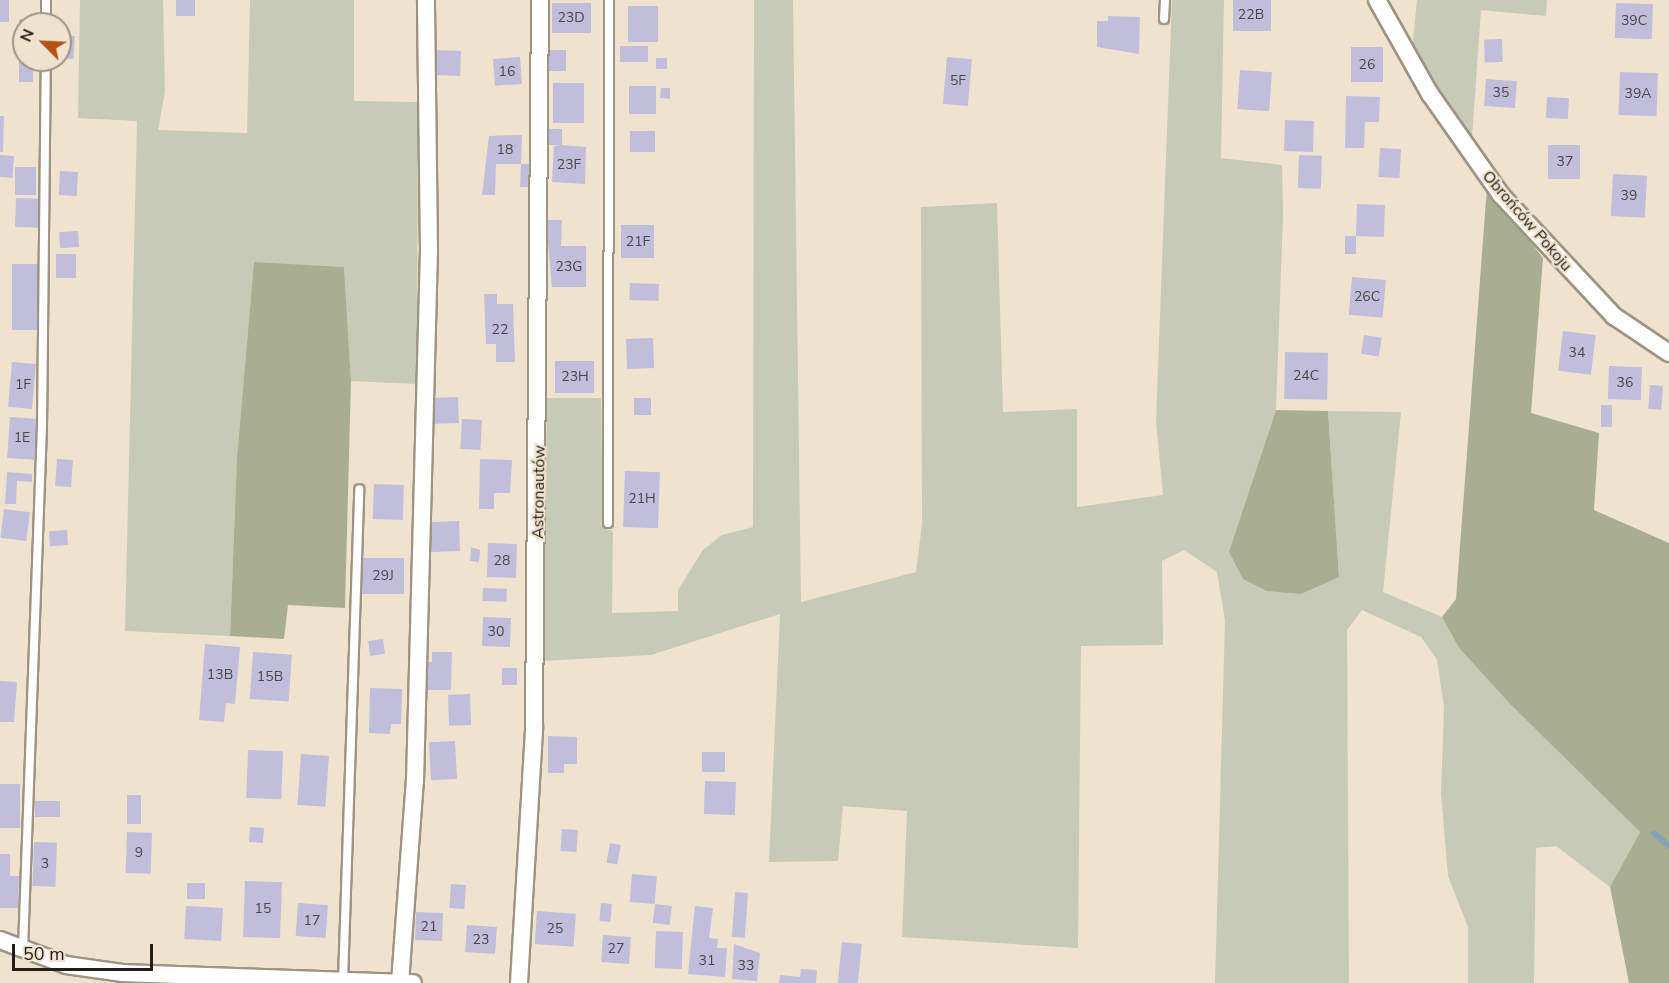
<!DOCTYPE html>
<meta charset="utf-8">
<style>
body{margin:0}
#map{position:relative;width:1669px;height:983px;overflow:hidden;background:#efe3cf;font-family:"Nunito Sans",sans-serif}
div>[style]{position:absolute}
.green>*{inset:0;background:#c7cab7}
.forest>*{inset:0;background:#aaae91}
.stream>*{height:6px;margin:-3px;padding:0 3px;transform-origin:3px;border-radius:3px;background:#87a1b5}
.building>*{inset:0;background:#c0bedb;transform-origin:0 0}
.roads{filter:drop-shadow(2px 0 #9f9381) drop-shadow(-2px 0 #9f9381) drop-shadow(0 2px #9f9381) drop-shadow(0 -2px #9f9381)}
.lane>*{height:8px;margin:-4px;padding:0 4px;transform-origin:4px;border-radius:4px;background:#fff}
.street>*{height:16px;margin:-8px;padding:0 8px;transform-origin:8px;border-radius:8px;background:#fff}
span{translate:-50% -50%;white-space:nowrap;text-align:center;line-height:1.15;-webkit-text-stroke:4.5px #efe3cf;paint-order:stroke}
.number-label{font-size:14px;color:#4a4648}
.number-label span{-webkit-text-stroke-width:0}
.street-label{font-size:16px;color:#231e17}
.north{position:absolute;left:12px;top:12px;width:60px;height:60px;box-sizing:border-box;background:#efe3cf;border:2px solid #9d9485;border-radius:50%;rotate:294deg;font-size:16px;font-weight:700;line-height:24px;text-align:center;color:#231e17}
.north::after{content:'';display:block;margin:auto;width:21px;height:27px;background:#b35212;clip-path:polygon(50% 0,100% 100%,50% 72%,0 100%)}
.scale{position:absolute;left:12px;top:944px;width:141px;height:27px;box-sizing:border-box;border:3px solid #231e17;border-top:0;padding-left:8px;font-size:18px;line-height:21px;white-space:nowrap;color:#231e17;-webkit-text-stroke:4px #efe3cf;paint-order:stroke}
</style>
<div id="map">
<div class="green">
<div style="clip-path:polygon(80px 0,163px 0,165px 92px,158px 130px,247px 133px,250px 0,354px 0,354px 101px,418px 102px,417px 384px,351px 381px,344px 267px,254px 263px,237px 457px,230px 636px,125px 631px,137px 121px,78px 118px)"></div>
<div style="clip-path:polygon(754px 0,793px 0,801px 602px,916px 572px,922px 524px,921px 207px,997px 203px,1003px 412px,1077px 409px,1077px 507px,1163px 495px,1156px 421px,1172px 0,1224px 0,1221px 158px,1282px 165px,1283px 215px,1276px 410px,1229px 553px,1339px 577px,1328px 411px,1401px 412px,1383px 592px,1442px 617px,1459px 648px,1510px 704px,1640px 832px,1610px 887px,1556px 846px,1536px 848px,1534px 983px,1468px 983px,1468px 927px,1448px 876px,1441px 794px,1444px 707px,1437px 660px,1421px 637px,1362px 610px,1347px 630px,1349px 983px,1215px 983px,1225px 620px,1217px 572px,1184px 550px,1162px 561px,1163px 645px,1081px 646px,1078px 948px,902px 937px,907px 811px,843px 806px,838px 861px,769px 862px,780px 614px,651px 655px,542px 661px,547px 398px,601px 398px,603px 528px,613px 531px,612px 613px,678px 611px,678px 590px,703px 550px,722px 535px,753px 527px)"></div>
<div style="clip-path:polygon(1417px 0,1547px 0,1546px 16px,1481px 10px,1472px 137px,1439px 97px,1412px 50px)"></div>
</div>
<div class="forest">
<div style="clip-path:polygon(1487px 187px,1543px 258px,1531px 413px,1599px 433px,1594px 510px,1669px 543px,1669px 983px,1629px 983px,1610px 887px,1640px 832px,1510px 704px,1459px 648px,1442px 617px,1456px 599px)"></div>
<div style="clip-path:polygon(254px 262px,344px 267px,351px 381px,345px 608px,288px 605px,284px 639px,230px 636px,237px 457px)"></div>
<div style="clip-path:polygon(1276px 410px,1328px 411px,1339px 577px,1301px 594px,1267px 591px,1243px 579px,1229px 552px)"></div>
</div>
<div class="stream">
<div style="left:1654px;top:833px;width:20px;rotate:41deg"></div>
</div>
<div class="building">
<div style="left:0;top:0;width:9px;height:22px"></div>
<div style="left:176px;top:0;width:19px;height:16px"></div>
<div style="left:1233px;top:0;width:38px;height:31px"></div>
<div style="left:552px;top:3px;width:39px;height:30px"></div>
<div style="left:1616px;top:3px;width:37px;height:35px;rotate:2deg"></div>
<div style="left:628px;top:6px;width:30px;height:36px"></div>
<div style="clip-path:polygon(1108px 16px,1140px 17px,1139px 54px,1097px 47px,1097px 21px,1108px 21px)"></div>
<div style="clip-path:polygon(19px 19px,42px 19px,42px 24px,24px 24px,24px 60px,33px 60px,33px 82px,19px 82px)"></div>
<div style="left:60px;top:35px;width:15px;height:23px;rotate:4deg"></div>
<div style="left:1502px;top:39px;width:23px;height:18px;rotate:88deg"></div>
<div style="left:620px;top:46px;width:28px;height:16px"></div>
<div style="left:1351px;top:47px;width:32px;height:35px"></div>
<div style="left:433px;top:50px;width:28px;height:25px;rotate:2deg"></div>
<div style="left:547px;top:50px;width:19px;height:21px"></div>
<div style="left:520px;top:57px;width:27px;height:27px;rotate:86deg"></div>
<div style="left:947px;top:57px;width:25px;height:47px;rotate:5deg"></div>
<div style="left:656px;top:58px;width:11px;height:11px"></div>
<div style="left:1240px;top:70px;width:32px;height:39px;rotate:4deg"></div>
<div style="left:1620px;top:72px;width:38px;height:43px;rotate:2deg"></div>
<div style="left:1486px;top:79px;width:31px;height:27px;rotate:4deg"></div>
<div style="left:553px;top:83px;width:31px;height:40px"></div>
<div style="left:629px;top:86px;width:27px;height:28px"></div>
<div style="clip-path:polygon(661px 88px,670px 88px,670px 99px,660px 98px)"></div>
<div style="clip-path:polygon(1346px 96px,1380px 97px,1379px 122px,1365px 122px,1364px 148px,1345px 148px)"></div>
<div style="left:1547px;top:97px;width:22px;height:21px;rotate:3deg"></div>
<div style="clip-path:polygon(0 116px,4px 116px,3px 152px,0 152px)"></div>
<div style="left:1285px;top:120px;width:29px;height:31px;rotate:2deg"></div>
<div style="clip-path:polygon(544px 129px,562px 129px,562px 145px,586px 147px,585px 184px,552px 182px,554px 146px,560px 145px,544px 145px)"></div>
<div style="left:630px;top:131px;width:25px;height:21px"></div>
<div style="clip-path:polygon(522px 135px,521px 164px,534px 164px,533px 187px,520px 187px,521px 164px,496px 164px,495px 195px,482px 195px,489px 136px)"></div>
<div style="left:1548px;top:145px;width:32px;height:34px"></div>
<div style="left:1380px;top:148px;width:21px;height:29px;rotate:3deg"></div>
<div style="left:0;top:155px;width:14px;height:22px;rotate:4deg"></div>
<div style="left:1299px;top:155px;width:23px;height:33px;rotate:2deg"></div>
<div style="left:15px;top:167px;width:21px;height:28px"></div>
<div style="left:60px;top:171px;width:18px;height:24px;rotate:3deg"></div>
<div style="left:1613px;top:174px;width:34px;height:42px;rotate:3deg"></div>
<div style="left:16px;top:198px;width:25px;height:29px;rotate:2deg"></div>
<div style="left:1357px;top:204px;width:28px;height:32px;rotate:2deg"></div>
<div style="clip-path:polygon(546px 220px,562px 220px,561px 246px,586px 246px,586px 287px,552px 287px)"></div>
<div style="left:654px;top:225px;width:33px;height:33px;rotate:90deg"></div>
<div style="left:78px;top:231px;width:16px;height:19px;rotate:86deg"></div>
<div style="left:1345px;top:236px;width:11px;height:18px"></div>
<div style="left:56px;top:254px;width:20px;height:24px"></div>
<div style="left:12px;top:264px;width:27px;height:66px"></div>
<div style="left:1352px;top:277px;width:34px;height:38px;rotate:5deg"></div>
<div style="left:630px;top:283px;width:29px;height:17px;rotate:2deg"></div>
<div style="clip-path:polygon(484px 294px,497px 294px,497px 304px,513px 304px,515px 362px,496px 362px,496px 344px,486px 344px)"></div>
<div style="left:1563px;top:331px;width:33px;height:40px;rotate:7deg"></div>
<div style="left:1364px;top:335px;width:18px;height:19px;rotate:9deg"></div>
<div style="left:653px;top:338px;width:30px;height:27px;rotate:88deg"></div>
<div style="left:1285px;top:352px;width:43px;height:47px;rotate:1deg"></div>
<div style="left:555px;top:361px;width:39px;height:32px"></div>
<div style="left:12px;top:362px;width:24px;height:45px;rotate:5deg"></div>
<div style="left:1609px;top:366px;width:33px;height:33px;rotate:2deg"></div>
<div style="left:1650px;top:385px;width:13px;height:24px;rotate:4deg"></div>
<div style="left:458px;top:397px;width:26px;height:29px;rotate:88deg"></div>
<div style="left:634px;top:398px;width:17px;height:17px"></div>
<div style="left:1601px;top:405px;width:11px;height:22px"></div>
<div style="left:10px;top:417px;width:28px;height:41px;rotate:4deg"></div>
<div style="left:462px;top:419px;width:20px;height:30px;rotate:3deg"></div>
<div style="left:57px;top:459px;width:16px;height:27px;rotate:4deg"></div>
<div style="clip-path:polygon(480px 459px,512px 460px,510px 493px,494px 493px,494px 509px,479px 509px)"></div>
<div style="left:625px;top:471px;width:35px;height:56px;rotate:2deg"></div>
<div style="clip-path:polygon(7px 472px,32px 474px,32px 482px,17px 481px,16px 504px,5px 504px)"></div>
<div style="left:374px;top:484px;width:30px;height:35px;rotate:2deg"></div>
<div style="left:4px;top:509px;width:26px;height:29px;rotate:7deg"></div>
<div style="left:459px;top:521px;width:30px;height:33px;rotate:88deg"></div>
<div style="left:67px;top:530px;width:15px;height:18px;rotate:86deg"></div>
<div style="left:488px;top:543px;width:29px;height:34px;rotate:2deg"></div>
<div style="clip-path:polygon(471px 547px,480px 550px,479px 562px,470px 561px)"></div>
<div style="left:362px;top:558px;width:42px;height:36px"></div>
<div style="left:483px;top:588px;width:24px;height:13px;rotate:2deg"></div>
<div style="left:483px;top:617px;width:28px;height:29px;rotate:2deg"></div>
<div style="left:383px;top:639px;width:15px;height:15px;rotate:82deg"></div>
<div style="clip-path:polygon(205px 644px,240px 647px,235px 704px,226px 703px,224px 722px,199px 720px)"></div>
<div style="left:253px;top:652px;width:39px;height:47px;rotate:4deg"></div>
<div style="clip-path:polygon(432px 652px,452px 652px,451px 690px,424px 690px,425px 662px,432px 662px)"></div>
<div style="left:502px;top:668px;width:15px;height:17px"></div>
<div style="clip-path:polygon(0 681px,17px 682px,14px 722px,0 722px)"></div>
<div style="clip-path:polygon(370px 688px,402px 689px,401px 724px,391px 724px,390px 734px,369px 733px)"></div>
<div style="left:470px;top:694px;width:31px;height:22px;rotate:88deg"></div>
<div style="clip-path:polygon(548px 736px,577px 737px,577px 764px,564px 764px,564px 773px,548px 773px)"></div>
<div style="left:455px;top:741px;width:38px;height:26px;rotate:87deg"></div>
<div style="left:248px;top:750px;width:35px;height:48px;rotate:2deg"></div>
<div style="left:702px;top:752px;width:23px;height:20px"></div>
<div style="left:301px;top:754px;width:28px;height:51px;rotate:4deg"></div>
<div style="left:705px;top:781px;width:31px;height:33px;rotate:2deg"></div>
<div style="left:0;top:784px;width:20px;height:44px"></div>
<div style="left:127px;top:795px;width:14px;height:29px"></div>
<div style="left:35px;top:801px;width:25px;height:16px"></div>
<div style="left:250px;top:827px;width:14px;height:15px;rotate:4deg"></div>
<div style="left:562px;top:829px;width:16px;height:22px;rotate:4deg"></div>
<div style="left:127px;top:832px;width:25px;height:41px;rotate:2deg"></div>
<div style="left:34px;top:842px;width:23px;height:44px;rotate:2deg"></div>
<div style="left:610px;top:843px;width:11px;height:20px;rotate:10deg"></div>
<div style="clip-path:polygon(0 854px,10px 854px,10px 876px,19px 876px,18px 908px,0 908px)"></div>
<div style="left:632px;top:874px;width:25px;height:28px;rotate:5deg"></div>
<div style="left:245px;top:881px;width:37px;height:56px;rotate:2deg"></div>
<div style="left:187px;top:883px;width:18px;height:16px"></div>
<div style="left:451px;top:884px;width:15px;height:24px;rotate:4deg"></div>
<div style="left:735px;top:892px;width:13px;height:45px;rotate:4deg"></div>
<div style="left:298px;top:903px;width:30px;height:33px;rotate:4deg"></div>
<div style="left:601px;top:903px;width:11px;height:18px;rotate:5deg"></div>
<div style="left:655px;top:904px;width:17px;height:19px;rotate:7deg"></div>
<div style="left:186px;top:906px;width:37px;height:33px;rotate:3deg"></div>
<div style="clip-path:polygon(695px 906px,713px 908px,709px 938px,718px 939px,717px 948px,727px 948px,725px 977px,688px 974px)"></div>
<div style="left:537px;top:911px;width:39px;height:33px;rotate:4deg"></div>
<div style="left:416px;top:912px;width:27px;height:28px;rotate:2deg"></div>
<div style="left:467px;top:925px;width:30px;height:27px;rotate:4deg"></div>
<div style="left:656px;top:931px;width:27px;height:37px;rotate:2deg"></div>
<div style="left:603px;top:935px;width:28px;height:27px;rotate:4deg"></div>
<div style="left:842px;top:942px;width:20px;height:41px;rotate:6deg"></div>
<div style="clip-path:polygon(734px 944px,760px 953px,757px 981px,732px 979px)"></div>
<div style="clip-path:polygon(801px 969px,817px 970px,816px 983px,779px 983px,780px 975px,800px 977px)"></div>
</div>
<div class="roads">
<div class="lane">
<div style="left:1164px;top:19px;width:19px;rotate:-87deg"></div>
<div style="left:46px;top:24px;width:24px;rotate:-90deg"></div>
<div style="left:608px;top:523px;width:523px;rotate:-89.89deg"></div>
<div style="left:23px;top:949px;width:522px;rotate:-87.92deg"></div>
<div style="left:42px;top:427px;width:367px;rotate:-89.4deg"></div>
<div style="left:343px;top:981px;width:492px;rotate:-88.1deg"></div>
</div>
<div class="street">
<div style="left:1377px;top:0;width:108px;rotate:60.6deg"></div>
<div style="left:1430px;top:94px;width:123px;rotate:54.9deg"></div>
<div style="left:1501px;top:195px;width:166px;rotate:47deg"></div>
<div style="left:1614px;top:316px;width:66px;rotate:33.9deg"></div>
<div style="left:0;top:940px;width:71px;rotate:20.7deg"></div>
<div style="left:66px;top:965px;width:57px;rotate:8.1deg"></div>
<div style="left:122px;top:973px;width:291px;rotate:2deg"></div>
<div style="left:400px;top:983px;width:203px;rotate:-85.8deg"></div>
<div style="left:415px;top:781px;width:530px;rotate:-88.49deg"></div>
<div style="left:429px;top:251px;width:251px;rotate:-90.7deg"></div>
<div style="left:519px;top:983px;width:256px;rotate:-86.6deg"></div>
<div style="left:534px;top:727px;width:727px;rotate:-89.53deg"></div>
</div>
</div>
<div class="number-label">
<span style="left:1251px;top:15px">22B</span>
<span style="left:571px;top:18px">23D</span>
<span style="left:1634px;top:21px">39C</span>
<span style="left:1367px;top:65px">26</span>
<span style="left:507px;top:72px">16</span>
<span style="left:958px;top:81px">5F</span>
<span style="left:1501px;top:93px">35</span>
<span style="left:1638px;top:94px">39A</span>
<span style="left:505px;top:150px">18</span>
<span style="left:1565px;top:162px">37</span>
<span style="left:569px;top:165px">23F</span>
<span style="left:1629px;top:196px">39</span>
<span style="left:638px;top:242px">21F</span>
<span style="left:569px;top:267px">23G</span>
<span style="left:1367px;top:297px">26C</span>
<span style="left:500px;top:330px">22</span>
<span style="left:1577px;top:353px">34</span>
<span style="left:1306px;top:376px">24C</span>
<span style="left:575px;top:377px">23H</span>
<span style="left:1625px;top:383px">36</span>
<span style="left:23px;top:385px">1F</span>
<span style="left:22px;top:438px">1E</span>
<span style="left:642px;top:499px">21H</span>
<span style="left:502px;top:561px">28</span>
<span style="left:383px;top:576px">29J</span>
<span style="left:496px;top:632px">30</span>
<span style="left:220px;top:675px">13B</span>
<span style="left:270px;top:677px">15B</span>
<span style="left:139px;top:853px">9</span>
<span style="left:45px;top:864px">3</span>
<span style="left:263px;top:909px">15</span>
<span style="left:312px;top:921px">17</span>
<span style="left:429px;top:927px">21</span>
<span style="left:555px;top:929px">25</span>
<span style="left:481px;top:940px">23</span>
<span style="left:616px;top:949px">27</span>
<span style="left:707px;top:961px">31</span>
<span style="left:746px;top:966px">33</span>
</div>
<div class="street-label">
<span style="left:1527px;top:221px;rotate:49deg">Obrońców Pokoju</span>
<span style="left:539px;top:492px;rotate:-89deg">Astronautów</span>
</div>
<div class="north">N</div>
<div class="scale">50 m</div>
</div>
